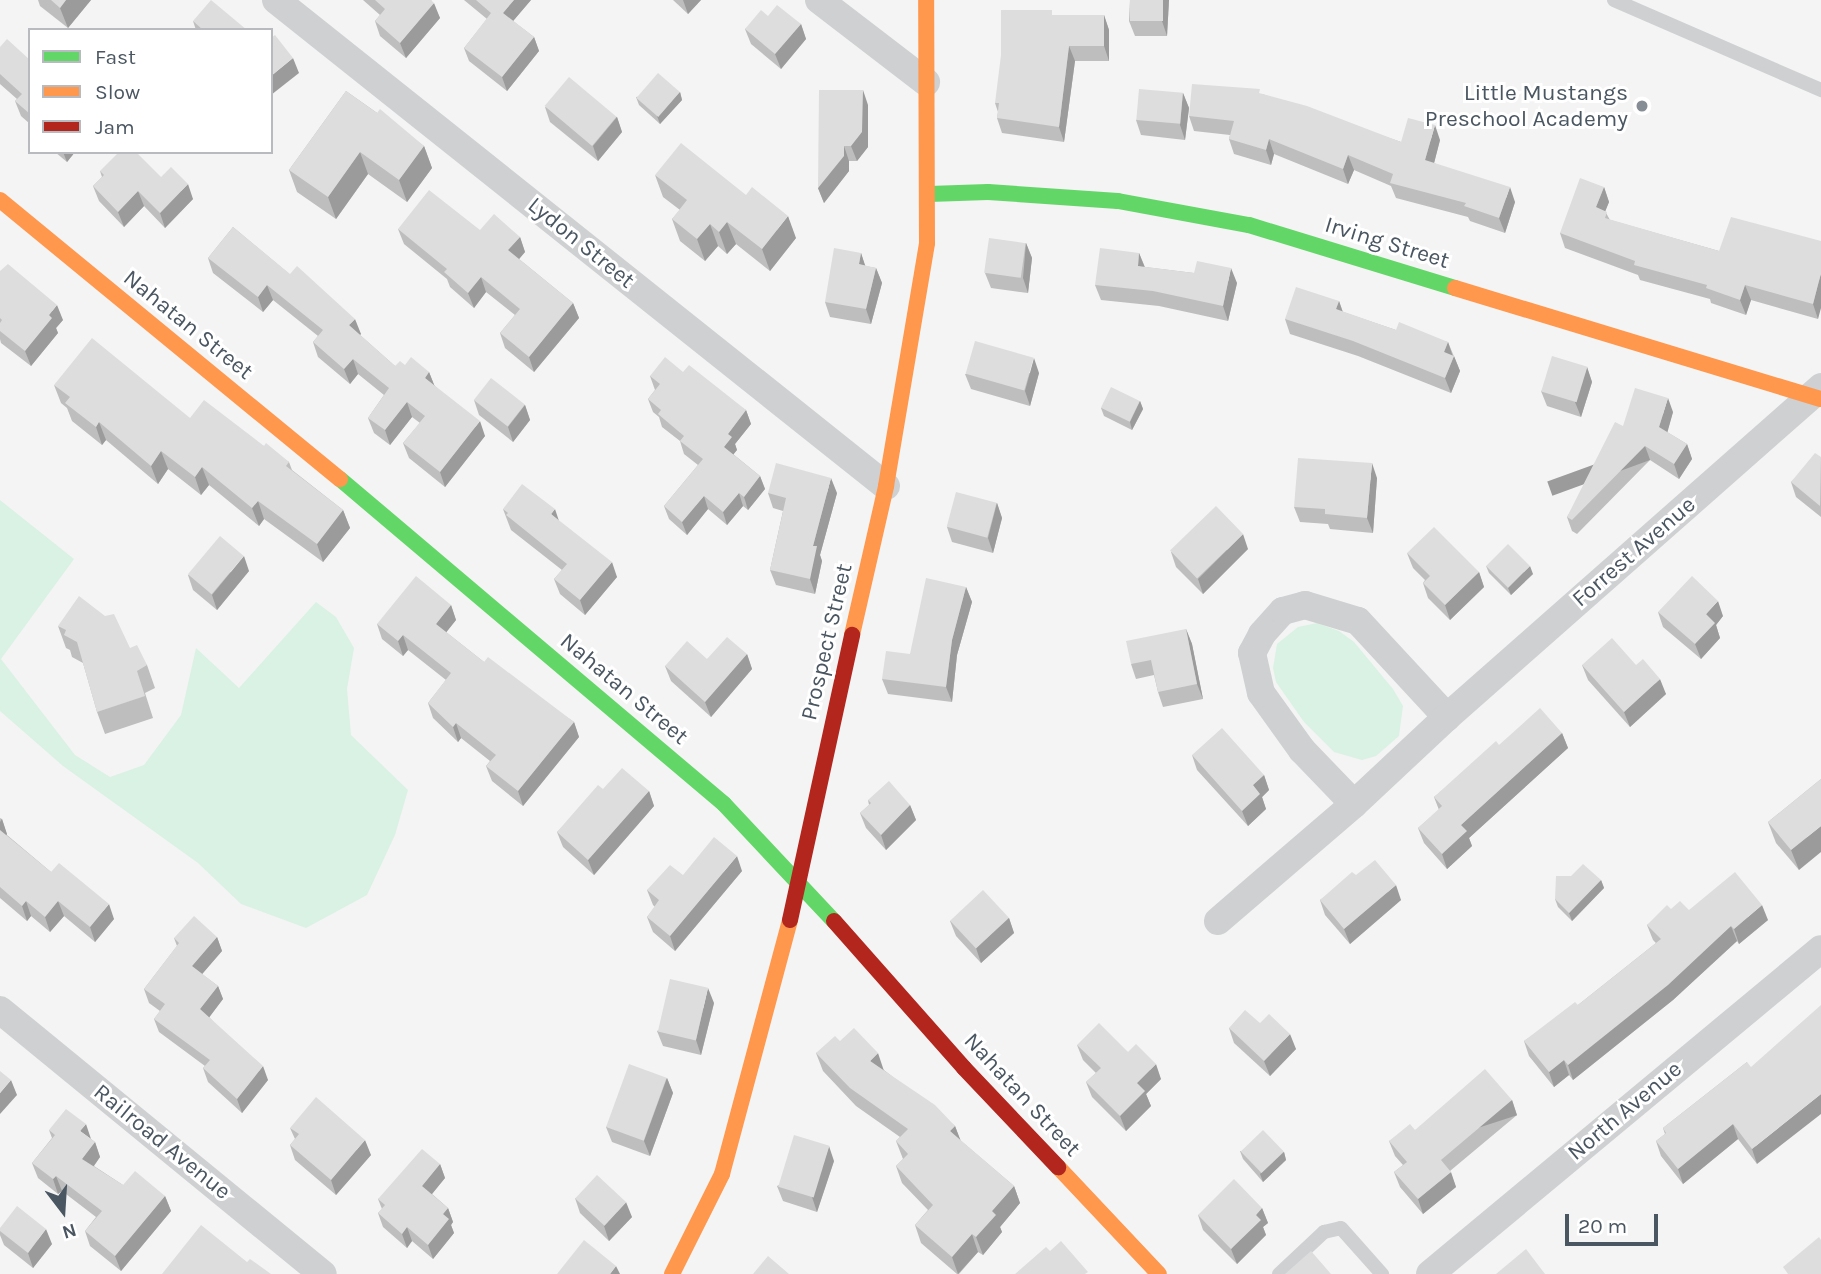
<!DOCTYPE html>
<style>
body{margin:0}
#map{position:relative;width:1821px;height:1274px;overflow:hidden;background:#f4f4f4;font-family:Karla,sans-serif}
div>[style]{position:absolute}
.green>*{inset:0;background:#d9f2e3}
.lane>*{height:14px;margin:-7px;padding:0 7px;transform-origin:7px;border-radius:7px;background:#ced0d2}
.street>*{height:28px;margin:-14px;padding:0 14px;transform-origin:14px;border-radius:14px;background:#ced0d2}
.fast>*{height:16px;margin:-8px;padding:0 8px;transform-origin:8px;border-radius:8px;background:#63d668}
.slow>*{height:16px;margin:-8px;padding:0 8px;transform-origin:8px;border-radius:8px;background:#ff974d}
.jam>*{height:16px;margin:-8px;padding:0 8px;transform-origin:8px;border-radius:8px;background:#b3261e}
.wall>*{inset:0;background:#bebebf}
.shaded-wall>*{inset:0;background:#9b9b9b;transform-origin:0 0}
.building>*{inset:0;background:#ddddde;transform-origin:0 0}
.dots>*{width:19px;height:19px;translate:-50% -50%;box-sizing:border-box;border:4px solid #fff;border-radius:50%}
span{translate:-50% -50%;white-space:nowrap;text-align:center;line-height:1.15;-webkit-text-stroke:6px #fff;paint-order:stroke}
.poi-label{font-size:23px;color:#4a5661}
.right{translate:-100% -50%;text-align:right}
.street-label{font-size:23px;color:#4a5661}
.legend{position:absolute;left:28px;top:28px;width:245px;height:126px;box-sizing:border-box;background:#fff;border:2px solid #b7bbc0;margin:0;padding:9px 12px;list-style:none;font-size:21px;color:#4a5661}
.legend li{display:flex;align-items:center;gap:14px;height:35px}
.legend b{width:35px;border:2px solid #b7bbc0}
.north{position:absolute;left:28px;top:1176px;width:70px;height:70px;-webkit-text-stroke:5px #fff;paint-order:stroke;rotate:163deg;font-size:19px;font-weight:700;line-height:28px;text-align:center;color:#4a5661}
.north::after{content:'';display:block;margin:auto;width:24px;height:32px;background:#4a5661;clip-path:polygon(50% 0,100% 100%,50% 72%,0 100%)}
.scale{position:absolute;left:1565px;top:1214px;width:93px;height:32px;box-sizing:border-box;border:4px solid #4a5661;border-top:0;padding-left:9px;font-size:21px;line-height:24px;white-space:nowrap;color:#4a5661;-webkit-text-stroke:5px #fff;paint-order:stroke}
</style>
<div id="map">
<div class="green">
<div style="clip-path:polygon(0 500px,74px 559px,1px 659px,75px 755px,110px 777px,144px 765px,181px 715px,196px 648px,239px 688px,316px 602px,336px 617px,354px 648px,347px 689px,351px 735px,408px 790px,395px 835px,367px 895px,306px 928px,241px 904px,198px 863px,63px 766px,0 711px)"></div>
<div style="clip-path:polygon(1317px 623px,1339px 631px,1354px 642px,1393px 689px,1403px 706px,1399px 736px,1376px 756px,1362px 760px,1334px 752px,1304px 722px,1276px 682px,1273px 668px,1277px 644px,1298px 627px)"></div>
</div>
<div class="lane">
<div style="left:1614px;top:0;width:226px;rotate:23.5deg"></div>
<div style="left:1279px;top:1274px;width:62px;rotate:-43deg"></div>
<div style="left:1324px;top:1232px;width:17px;rotate:-13deg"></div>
<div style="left:1341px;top:1228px;width:62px;rotate:48.3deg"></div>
</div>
<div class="street">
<div style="left:276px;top:0;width:780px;rotate:38.55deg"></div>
<div style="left:819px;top:0;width:135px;rotate:37.5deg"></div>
<div style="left:1354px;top:804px;width:75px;rotate:-133.9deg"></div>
<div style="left:1302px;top:750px;width:70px;rotate:-125.7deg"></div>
<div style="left:1261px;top:693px;width:41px;rotate:-102.7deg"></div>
<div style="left:1252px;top:653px;width:21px;rotate:-62deg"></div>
<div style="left:1262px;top:634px;width:31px;rotate:-48deg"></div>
<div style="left:1283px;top:611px;width:23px;rotate:-15deg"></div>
<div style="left:1305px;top:605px;width:55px;rotate:16.8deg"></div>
<div style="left:1358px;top:621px;width:131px;rotate:47.2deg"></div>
<div style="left:1218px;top:921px;width:179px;rotate:-40.7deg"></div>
<div style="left:1354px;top:804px;width:127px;rotate:-43.1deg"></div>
<div style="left:1447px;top:717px;width:499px;rotate:-41.4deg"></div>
<div style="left:0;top:1010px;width:417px;rotate:39.3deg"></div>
<div style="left:1430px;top:1274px;width:508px;rotate:-39.73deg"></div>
</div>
<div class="fast">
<div style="left:929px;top:194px;width:59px;rotate:-1.9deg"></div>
<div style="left:988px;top:192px;width:130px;rotate:4deg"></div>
<div style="left:1118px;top:201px;width:133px;rotate:10.4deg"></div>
<div style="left:1249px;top:225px;width:215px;rotate:17deg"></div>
<div style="left:340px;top:479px;width:503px;rotate:40.24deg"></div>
<div style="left:724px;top:804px;width:161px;rotate:46.8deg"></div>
</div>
<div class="slow">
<div style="left:0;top:200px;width:440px;rotate:39.4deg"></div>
<div style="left:1455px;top:288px;width:382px;rotate:16.9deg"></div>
<div style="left:852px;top:635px;width:153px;rotate:-77.1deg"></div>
<div style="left:886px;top:486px;width:246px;rotate:-80.4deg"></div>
<div style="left:927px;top:243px;width:243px;rotate:-90.2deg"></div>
<div style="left:1058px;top:1167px;width:147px;rotate:46.7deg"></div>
<div style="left:672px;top:1274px;width:112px;rotate:-63.4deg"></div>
<div style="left:722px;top:1174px;width:263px;rotate:-75deg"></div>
</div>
<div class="jam">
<div style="left:790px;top:920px;width:292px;rotate:-77.7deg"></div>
<div style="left:834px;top:921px;width:196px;rotate:48.5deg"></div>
<div style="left:964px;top:1068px;width:137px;rotate:46.5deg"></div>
</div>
<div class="wall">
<div style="clip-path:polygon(38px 0,91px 0,68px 28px,40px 6px)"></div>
<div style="clip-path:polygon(363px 0,431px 0,440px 18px,406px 58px,380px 36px,375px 21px,380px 15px)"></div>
<div style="clip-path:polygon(464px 0,531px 0,513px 21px,534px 37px,539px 51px,507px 91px,469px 61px,464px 48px,487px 19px)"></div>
<div style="clip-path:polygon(673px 0,701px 0,688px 14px)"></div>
<div style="clip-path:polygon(1130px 0,1169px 0,1167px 36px,1135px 36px,1129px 21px)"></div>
<div style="clip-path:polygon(1054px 15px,1104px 15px,1109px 30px,1109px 61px,1075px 61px,1064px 142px,1002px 133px,997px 118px,998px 112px,995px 103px)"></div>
<div style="clip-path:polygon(768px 16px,801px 24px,806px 39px,781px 69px,751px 44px,745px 29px)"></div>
<div style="clip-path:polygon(193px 21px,247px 30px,196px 30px)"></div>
<div style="clip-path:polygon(0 47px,30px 60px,30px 124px,21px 116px,15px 101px,17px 99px,0 84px)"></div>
<div style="clip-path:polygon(346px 91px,424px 146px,432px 168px,407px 202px,368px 174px,336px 219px,297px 192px,289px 170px)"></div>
<div style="clip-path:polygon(680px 92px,682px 100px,660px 124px,639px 105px,636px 97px)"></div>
<div style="clip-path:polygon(1183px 93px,1189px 108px,1185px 140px,1141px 135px,1136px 120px)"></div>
<div style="clip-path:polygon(1262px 94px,1401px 142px,1440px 140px,1434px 163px,1515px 202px,1505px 233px,1470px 221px,1468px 217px,1396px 198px,1391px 186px,1354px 170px,1348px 184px,1274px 154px,1271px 165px,1234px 154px,1229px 139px,1230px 135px,1194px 131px,1189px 116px)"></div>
<div style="clip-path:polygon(868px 105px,868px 147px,857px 161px,849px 161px,849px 171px,824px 203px,818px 188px)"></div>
<div style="clip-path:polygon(545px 107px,617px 117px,622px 132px,598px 161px,550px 122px)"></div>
<div style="clip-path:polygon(55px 152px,75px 152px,67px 162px)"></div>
<div style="clip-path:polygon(100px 171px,161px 177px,193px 199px,165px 228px,144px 206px,124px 227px,99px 201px,93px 186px,102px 177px)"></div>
<div style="clip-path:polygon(655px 175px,796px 238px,770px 271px,736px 244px,727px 254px,718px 246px,705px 261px,680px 241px,672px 219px,680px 210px,663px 197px)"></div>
<div style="clip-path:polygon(1604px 187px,1609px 202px,1605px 211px,1610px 220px,1719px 251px,1821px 241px,1818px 319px,1751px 300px,1746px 315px,1711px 303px,1710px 299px,1640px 280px,1638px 275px,1565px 248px,1560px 233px)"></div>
<div style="clip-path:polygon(233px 227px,361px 334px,360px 335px,395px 366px,405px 365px,429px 372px,434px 385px,485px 436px,445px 487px,409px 458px,403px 443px,420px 423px,412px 417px,390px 445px,374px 433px,368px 418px,384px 395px,358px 374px,350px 384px,318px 357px,313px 342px,318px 336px,273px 300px,263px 312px,213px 273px,208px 258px)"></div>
<div style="clip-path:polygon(398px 229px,480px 230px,520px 237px,525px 252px,519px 259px,573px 303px,579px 318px,534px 372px,505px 348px,500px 333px,515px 315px,486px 292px,474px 308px,450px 287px,447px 279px,404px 244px)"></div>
<div style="clip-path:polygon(1026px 243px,1032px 258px,1028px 293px,991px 288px,985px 273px)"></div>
<div style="clip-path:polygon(861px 253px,865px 266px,876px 268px,882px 283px,871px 324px,830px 317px,825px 302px)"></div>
<div style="clip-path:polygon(1139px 253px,1145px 267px,1194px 273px,1237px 283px,1228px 321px,1159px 306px,1101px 300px,1095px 285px)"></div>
<div style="clip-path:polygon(0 271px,63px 320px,56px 328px,58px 333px,31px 366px,1px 343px,0 339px)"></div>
<div style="clip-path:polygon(1339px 301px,1343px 312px,1396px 330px,1448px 342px,1460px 371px,1451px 393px,1358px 356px,1290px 334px,1285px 319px)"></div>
<div style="clip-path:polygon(1587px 367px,1592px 382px,1581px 417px,1547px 406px,1541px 391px)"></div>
<div style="clip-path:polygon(683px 372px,746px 410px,751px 424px,735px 444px,737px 450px,733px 454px,760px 476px,765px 489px,748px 510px,743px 506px,727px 525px,708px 509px,687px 535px,669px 519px,664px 506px,698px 465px,684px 454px,680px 441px,662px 427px,659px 417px,653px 412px,648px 399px,655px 390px,650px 376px)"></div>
<div style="clip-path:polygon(1039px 373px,1030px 406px,971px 389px,965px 374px)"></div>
<div style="clip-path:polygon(54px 385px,190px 418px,264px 446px,289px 462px,292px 470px,343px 510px,350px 528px,323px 562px,264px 519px,259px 526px,209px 485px,201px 495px,168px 469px,158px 484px,106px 440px,102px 445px,72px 421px,67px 408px,61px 403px)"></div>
<div style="clip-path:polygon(474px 400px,525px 405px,530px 420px,513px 442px,479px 415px)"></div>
<div style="clip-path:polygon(1140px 401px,1143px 409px,1132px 430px,1104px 416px,1101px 408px)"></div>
<div style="clip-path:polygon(1673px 412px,1667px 432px,1687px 444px,1692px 459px,1679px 479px,1650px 460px,1577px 534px,1572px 531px,1567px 517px,1623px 426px)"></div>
<div style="clip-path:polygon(1821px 457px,1821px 517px,1796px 497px,1791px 482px)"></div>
<div style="clip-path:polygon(1377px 478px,1373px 533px,1330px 529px,1328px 524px,1300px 522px,1294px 507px)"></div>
<div style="clip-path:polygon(768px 493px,837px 493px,820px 555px,822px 561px,815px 594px,776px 585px,770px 570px,783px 511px,773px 508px)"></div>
<div style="clip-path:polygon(997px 503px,1002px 518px,993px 553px,952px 542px,947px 527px)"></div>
<div style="clip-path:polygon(503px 509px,558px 520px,617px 577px,585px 615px,560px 594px,554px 579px,562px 570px,511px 530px)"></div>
<div style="clip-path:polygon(1248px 549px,1203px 594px,1176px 567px,1171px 552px)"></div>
<div style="clip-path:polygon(1407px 553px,1479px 572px,1484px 587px,1450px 620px,1428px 598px,1423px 583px,1425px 580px,1413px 568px)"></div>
<div style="clip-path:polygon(1486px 566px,1533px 574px,1511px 595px,1489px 573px)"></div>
<div style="clip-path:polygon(249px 571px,217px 610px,193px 590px,188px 575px)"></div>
<div style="clip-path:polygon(966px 587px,972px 602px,957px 655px,952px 702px,888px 694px,882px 679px,910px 654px)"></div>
<div style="clip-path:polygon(451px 605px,456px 620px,446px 632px,484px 662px,574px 722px,579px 737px,523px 806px,492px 781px,486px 766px,490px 761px,461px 738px,458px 742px,433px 718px,428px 703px,446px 680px,408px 650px,403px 656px,382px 639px,377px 624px)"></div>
<div style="clip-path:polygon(1658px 612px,1723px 616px,1716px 625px,1720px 638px,1701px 659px,1663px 627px)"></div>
<div style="clip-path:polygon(58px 626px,130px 648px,147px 665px,155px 688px,145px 693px,153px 718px,105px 734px,97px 712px,83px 663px,72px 657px,70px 650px,66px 648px)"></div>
<div style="clip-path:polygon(1186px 629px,1192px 644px,1203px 699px,1163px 707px,1158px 692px,1154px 675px,1136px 679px,1131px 664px)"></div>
<div style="clip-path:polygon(747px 654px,752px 669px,711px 717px,671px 681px,665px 666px,707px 659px)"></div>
<div style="clip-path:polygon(1582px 665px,1636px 665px,1666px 694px,1630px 727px,1588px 680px)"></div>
<div style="clip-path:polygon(1562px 733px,1568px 748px,1469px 838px,1472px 846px,1447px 869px,1424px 843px,1418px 828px,1439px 810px,1434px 797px,1499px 745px)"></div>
<div style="clip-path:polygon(1192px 755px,1264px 775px,1269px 790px,1262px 797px,1266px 809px,1248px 826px,1197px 770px)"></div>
<div style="clip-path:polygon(1821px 779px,1799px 870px,1776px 843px,1768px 822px)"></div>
<div style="clip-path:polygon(603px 789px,649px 791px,654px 806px,594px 875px,563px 847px,557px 832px)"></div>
<div style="clip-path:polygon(868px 800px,910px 805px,916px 820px,886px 850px,866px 828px,860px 813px,869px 805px)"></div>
<div style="clip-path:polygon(0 818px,2px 819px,7px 835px,51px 872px,114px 919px,95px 942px,64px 916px,50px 932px,31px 916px,27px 921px,0 898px)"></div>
<div style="clip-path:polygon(742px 871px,675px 951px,653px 932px,647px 917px,655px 907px,653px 905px,647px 890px,683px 875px)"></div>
<div style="clip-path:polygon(1356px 875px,1401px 900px,1350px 944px,1325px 915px,1320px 900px)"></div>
<div style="clip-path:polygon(1601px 880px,1604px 888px,1572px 921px,1558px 907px,1555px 899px)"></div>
<div style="clip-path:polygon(1671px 909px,1689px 910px,1768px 920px,1739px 944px,1737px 941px,1673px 1000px,1573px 1080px,1569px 1075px,1554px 1087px,1529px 1056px,1524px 1041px,1578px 1005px,1656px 943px,1653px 940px,1647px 925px)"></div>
<div style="clip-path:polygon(1009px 918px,1014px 933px,981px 963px,956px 936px,950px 921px)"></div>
<div style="clip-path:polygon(217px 937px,222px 951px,202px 974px,218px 986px,223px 999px,209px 1017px,268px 1080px,242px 1113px,208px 1082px,203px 1068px,205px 1066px,159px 1032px,154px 1019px,160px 1011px,149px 1003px,144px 989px,177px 946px,174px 938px)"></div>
<div style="clip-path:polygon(714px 1003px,701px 1055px,663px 1046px,657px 1031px)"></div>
<div style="clip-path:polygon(1260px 1023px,1296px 1049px,1270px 1076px,1234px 1043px,1229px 1028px)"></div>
<div style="clip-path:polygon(840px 1041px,884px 1070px,955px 1126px,960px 1140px,1014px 1186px,1020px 1203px,1000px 1227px,1002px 1232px,983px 1255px,978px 1252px,959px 1274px,957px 1274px,921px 1243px,915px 1225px,928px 1210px,902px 1183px,896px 1166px,903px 1159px,896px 1141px,900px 1137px,856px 1106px,823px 1071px,816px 1053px)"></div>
<div style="clip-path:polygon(1077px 1045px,1128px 1052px,1161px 1079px,1146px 1094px,1151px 1106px,1126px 1131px,1092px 1097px,1086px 1082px,1096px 1073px,1083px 1060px)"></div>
<div style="clip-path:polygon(1747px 1062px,1757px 1164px,1738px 1139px,1683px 1184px,1661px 1156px,1656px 1141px,1665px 1134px,1663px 1128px)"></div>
<div style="clip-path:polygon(667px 1078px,673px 1093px,650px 1156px,612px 1142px,606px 1127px)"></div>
<div style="clip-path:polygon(1512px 1100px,1517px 1115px,1450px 1171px,1456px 1187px,1423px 1214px,1400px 1187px,1394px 1172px,1403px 1165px,1395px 1156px,1389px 1141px,1415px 1130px)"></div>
<div style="clip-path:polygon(290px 1128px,371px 1155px,336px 1195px,295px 1160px,290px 1145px,295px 1139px)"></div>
<div style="clip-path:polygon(49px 1130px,91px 1139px,95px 1142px,100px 1157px,94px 1166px,123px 1185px,165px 1196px,171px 1211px,121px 1271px,90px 1246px,85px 1231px,96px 1217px,62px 1191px,58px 1194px,38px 1178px,32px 1163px,52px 1138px)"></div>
<div style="clip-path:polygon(1240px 1151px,1284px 1152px,1286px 1160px,1263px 1182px,1243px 1159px)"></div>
<div style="clip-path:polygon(834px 1161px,817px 1212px,783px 1201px,777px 1186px)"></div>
<div style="clip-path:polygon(440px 1164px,445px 1178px,432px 1194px,448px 1208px,453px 1222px,451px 1225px,454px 1233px,433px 1259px,412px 1241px,407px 1248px,383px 1227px,378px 1213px,382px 1209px,378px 1199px)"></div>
<div style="clip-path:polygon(575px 1198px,632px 1217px,609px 1241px,580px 1213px)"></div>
<div style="clip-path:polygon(1262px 1208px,1268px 1223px,1263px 1227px,1266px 1235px,1237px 1264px,1203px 1230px,1198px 1215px)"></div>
<div style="clip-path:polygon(0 1228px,52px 1244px,33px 1268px,4px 1245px,0 1235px)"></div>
</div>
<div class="shaded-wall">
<div style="clip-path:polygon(66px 0,91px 0,68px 28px,60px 8px)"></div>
<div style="clip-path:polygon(514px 0,531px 0,508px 27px,503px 13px)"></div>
<div style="clip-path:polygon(683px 0,701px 0,688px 14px)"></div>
<div style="clip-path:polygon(1163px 0,1169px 0,1167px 36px,1162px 21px)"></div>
<div style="clip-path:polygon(434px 3px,440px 18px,406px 58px,400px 43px)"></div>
<div style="clip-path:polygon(1104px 15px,1109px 30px,1109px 61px,1104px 46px)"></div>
<div style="clip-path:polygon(801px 24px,806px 39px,781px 69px,775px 54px)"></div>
<div style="clip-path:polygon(534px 37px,539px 51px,507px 91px,502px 77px)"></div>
<div style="clip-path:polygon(1069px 46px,1075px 61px,1064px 142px,1059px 127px)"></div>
<div style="clip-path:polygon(293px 58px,299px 73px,271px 95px,271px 76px)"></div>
<div style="clip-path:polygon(863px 90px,868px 105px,868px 147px,857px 161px,851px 146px)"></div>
<div style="clip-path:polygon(680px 92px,682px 100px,660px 124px,657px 116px)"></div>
<div style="clip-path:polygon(1183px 93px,1189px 108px,1185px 140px,1180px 125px)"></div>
<div style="clip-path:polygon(617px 117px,622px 132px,598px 161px,593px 146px)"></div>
<div style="clip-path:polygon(1435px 125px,1440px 140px,1431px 175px,1425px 160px)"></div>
<div style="clip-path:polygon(1269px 139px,1274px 154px,1271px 165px,1266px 150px)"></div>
<div style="clip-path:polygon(424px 146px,432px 168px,407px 202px,399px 180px)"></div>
<div style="clip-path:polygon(844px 146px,849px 161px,849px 171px,824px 203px,818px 188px)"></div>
<div style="clip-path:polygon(63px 152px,75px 152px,67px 162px)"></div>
<div style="clip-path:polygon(360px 152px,368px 174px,336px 219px,328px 197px)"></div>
<div style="clip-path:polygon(1348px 155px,1354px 170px,1348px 184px,1343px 169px)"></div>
<div style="clip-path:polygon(188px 184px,193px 199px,165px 228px,160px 213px)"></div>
<div style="clip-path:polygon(1510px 187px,1515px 202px,1505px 233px,1499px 218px)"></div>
<div style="clip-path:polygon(1604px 187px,1609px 202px,1601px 222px,1596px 207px)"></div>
<div style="clip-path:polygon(138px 191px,144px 206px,124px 227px,118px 212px)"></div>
<div style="clip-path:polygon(788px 216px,796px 238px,770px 271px,762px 249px)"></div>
<div style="clip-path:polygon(727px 222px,736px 244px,727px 254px,719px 232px)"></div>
<div style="clip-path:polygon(710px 224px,718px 246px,705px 261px,697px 239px)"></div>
<div style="clip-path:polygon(520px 237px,525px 252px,514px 265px,508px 250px)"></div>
<div style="clip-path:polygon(1026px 243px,1032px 258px,1028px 293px,1023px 278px)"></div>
<div style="clip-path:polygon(861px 253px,866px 268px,859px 264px)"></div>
<div style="clip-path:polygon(1139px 253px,1145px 268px,1138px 266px)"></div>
<div style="clip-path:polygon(876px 268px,882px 283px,871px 324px,866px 309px)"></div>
<div style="clip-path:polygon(1231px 268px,1237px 283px,1228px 321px,1223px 306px)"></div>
<div style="clip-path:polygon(1821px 273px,1821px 308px,1818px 319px,1813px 304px)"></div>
<div style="clip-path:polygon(481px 277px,486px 292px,474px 308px,468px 293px)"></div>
<div style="clip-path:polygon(267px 285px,273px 300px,263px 312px,258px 297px)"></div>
<div style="clip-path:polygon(1745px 285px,1751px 300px,1746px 315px,1740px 300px)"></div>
<div style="clip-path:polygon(1339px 301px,1344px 316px,1336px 309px)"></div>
<div style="clip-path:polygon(573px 303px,579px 318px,534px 372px,529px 357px)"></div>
<div style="clip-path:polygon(57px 305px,63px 320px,56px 328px,58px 333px,31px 366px,25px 351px,49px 315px)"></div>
<div style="clip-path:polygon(355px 319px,361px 334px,354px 340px,349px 325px)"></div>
<div style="clip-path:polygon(1448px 342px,1453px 357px,1444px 352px)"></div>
<div style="clip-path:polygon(1454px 356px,1460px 371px,1451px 393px,1445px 378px)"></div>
<div style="clip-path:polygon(1034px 358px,1039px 373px,1030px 406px,1025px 391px)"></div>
<div style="clip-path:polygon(353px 359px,358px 374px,350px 384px,344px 369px)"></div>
<div style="clip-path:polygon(1587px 367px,1592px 382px,1581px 417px,1575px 402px)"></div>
<div style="clip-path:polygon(429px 372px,435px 387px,425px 378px)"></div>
<div style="clip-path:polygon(1668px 398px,1673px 412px,1665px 441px,1659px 427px)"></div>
<div style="clip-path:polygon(1140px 401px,1143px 409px,1132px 430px,1130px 422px)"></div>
<div style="clip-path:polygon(407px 402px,412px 417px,390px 445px,385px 430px)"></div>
<div style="clip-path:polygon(525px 405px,530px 420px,513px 442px,508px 427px)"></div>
<div style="clip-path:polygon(746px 410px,751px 424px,735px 444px,737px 450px,729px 460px,724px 447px,728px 434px)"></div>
<div style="clip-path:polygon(480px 421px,485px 436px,445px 487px,440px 472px)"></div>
<div style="clip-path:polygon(99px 422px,106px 440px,102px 445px,96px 427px)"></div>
<div style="clip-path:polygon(1687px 444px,1692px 459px,1679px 479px,1674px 464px)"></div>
<div style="left:1645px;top:446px;width:15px;height:104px;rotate:70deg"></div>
<div style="clip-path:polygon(161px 451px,168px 469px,158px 484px,151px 466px)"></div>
<div style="clip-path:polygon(1372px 463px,1377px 478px,1373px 533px,1367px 518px)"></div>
<div style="clip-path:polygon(202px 467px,209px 485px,201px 495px,195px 477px)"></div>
<div style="clip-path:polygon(760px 476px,765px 489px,748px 510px,744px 497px)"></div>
<div style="clip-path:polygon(831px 478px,837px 493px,820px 555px,822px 561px,815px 594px,810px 579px,813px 546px)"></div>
<div style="clip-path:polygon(739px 493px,743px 506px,727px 525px,723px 512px)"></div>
<div style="clip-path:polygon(704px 496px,708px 509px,687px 535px,682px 522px)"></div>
<div style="clip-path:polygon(258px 501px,264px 519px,259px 526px,252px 508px)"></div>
<div style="clip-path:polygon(997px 503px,1002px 518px,993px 553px,988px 538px)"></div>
<div style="clip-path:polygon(555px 509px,560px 524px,551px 514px)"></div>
<div style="clip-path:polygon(343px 510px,350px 528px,323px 562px,317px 544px)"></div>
<div style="clip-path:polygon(1243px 534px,1248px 549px,1203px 594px,1198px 579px)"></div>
<div style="clip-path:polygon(244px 556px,249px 571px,217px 610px,212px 595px)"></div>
<div style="clip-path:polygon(612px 562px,617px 577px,585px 615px,580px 600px)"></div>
<div style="clip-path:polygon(1530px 566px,1533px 574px,1511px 595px,1508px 588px)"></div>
<div style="clip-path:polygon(1479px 572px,1484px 587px,1450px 620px,1445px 605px)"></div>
<div style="clip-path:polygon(966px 587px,972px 602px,957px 655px,952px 702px,946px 687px,952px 640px)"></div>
<div style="clip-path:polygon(1718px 601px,1723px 616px,1716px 625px,1720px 638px,1701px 659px,1695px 644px,1706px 614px)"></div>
<div style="clip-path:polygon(451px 605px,456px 620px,441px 639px,436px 624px)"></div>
<div style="clip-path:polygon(1186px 629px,1192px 644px,1203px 699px,1197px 684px)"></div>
<div style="clip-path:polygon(403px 635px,408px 650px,403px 656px,398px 641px)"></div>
<div style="clip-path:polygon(747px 654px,752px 669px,711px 717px,705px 702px)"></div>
<div style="clip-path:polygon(1660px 679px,1666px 694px,1630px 727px,1624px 712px)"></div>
<div style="clip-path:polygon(574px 722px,579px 737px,523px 806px,518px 791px)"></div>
<div style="clip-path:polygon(456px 723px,461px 738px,458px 742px,453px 727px)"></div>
<div style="clip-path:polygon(1562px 733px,1568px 748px,1469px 838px,1472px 846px,1447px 869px,1442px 854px,1461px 825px)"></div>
<div style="clip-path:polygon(1264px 775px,1269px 790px,1262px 797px,1266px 809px,1248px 826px,1242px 811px,1253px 785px)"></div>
<div style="clip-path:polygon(649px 791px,654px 806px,594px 875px,588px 860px)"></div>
<div style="clip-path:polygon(910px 805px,916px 820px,886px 850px,881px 835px)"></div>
<div style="clip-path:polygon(2px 819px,7px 834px,2px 841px,0 837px,0 822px)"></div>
<div style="clip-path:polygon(1821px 826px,1821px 852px,1799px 870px,1791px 850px)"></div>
<div style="clip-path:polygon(737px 856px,742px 871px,675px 951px,670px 936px)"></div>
<div style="clip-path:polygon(1601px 880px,1604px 888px,1572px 921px,1569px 913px)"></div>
<div style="clip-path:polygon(1396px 885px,1401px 900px,1350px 944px,1344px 929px)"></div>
<div style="clip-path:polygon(26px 901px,31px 916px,27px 921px,22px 906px)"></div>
<div style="clip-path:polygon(58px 901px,64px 916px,50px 932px,45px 917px)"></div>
<div style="clip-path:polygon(109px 904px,114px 919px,95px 942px,90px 927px)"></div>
<div style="clip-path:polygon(1762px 905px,1768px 920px,1739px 944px,1734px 929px)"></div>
<div style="clip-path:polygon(1009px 918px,1014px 933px,981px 963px,976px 948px)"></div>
<div style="clip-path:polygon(1731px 926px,1737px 941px,1673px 1000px,1573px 1080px,1568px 1065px)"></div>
<div style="clip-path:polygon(217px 937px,222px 951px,197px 980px,192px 966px)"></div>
<div style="clip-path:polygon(218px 986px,223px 999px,205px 1023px,200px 1009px)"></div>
<div style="clip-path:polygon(708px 988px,714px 1003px,701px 1055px,696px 1040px)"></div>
<div style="clip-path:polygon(1290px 1034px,1296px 1049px,1270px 1076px,1264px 1061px)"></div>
<div style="clip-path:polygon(878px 1053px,884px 1071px,870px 1061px)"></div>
<div style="clip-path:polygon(1564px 1060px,1569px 1075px,1554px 1087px,1549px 1072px)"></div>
<div style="clip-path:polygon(1156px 1064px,1161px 1079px,1146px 1094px,1151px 1106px,1126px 1131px,1120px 1116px,1137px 1083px)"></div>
<div style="clip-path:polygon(263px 1066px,268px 1080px,242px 1113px,237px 1099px)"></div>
<div style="clip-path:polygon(667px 1078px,673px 1093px,650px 1156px,644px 1141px)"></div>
<div style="clip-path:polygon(11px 1080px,17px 1095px,0 1114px,0 1093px)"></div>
<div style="clip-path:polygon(1821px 1094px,1821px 1114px,1757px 1164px,1752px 1149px)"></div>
<div style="left:1512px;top:1100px;width:16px;height:93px;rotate:72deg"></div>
<div style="clip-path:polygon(86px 1124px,91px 1139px,80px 1131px)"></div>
<div style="clip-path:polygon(1733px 1124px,1738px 1139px,1683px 1184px,1678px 1169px)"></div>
<div style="clip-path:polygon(955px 1126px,962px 1144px,950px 1131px)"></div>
<div style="clip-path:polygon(365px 1140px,371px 1155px,336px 1195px,331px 1180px)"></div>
<div style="clip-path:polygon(95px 1142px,100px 1157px,88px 1174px,82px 1159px)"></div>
<div style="clip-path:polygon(829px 1146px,834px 1161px,817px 1212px,812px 1197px)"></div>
<div style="clip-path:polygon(1284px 1152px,1286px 1160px,1263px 1182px,1260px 1174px)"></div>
<div style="clip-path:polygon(440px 1164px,445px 1178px,427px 1200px,422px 1186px)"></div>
<div style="clip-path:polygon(1451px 1172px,1456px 1187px,1423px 1214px,1418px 1199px)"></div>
<div style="clip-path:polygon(56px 1176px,62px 1191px,58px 1194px,53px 1179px)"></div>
<div style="clip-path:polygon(1014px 1186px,1020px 1203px,1000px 1227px,1002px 1232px,983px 1255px,976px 1237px,992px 1211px)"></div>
<div style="clip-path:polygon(165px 1196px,171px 1211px,121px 1271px,115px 1256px)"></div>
<div style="clip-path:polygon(626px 1202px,632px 1217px,609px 1241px,604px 1226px)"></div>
<div style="clip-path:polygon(448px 1208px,453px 1222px,451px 1225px,454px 1233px,433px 1259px,428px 1245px,443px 1214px)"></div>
<div style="clip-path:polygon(1262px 1208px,1268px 1223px,1263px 1227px,1266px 1235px,1237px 1264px,1231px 1249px,1256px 1215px)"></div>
<div style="clip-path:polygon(407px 1227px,412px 1241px,407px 1248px,402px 1234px)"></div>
<div style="clip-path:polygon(46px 1229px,52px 1244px,33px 1268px,28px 1253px)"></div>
<div style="clip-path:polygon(972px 1234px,978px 1252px,958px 1274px,952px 1257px)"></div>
<div style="clip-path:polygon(616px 1266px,620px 1274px,610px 1274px)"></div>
</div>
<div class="building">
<div style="clip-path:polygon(51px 0,66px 0,60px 8px)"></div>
<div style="clip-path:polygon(211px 0,247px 30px,203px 30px,193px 21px)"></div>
<div style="clip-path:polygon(375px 0,431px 0,434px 3px,400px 43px,375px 21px,385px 9px)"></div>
<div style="clip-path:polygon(476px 0,514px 0,503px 13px,534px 37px,502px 77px,464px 48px,491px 13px)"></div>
<div style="left:1130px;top:0;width:33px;height:21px"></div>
<div style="clip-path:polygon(777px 5px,801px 24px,775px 54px,745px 29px,761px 10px,768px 16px)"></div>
<div style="clip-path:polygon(1001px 10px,1052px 10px,1052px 15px,1104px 15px,1104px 46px,1069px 46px,1059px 127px,997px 118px,999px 103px,995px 103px,1001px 55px)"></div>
<div style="clip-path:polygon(275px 35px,293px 58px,271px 76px,271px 38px)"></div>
<div style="clip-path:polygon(7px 39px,30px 60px,30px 114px,15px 101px,22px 94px,0 74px,0 47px)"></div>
<div style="left:658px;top:73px;width:29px;height:33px;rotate:41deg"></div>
<div style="left:569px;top:77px;width:62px;height:38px;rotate:40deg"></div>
<div style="clip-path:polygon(1192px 84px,1260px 89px,1259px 93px,1307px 106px,1401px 142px,1408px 118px,1435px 125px,1425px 160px,1510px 187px,1499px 218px,1464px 206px,1466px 203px,1390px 183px,1393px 174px,1348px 155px,1343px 169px,1269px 139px,1266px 150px,1229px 139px,1234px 121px,1189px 116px)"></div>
<div style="left:1139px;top:89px;width:44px;height:31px;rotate:5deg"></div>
<div style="clip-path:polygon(819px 90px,863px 90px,862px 132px,851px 146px,844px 146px,844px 156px,818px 188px)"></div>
<div style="clip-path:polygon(346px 91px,377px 113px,380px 109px,424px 146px,399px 180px,360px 152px,328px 197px,289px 170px)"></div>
<div style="clip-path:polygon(681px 143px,746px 195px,752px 187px,788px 216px,762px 249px,727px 222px,719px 232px,710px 224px,697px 239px,672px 219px,687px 200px,655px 175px)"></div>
<div style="clip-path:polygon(119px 152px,136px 152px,161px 177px,171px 167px,188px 184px,160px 213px,138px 191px,118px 212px,93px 186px,104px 175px,100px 171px)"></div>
<div style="clip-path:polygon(1580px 178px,1604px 187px,1596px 207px,1607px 212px,1605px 218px,1719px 251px,1731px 217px,1821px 241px,1821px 273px,1813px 304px,1745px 285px,1740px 300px,1706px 288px,1707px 285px,1634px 265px,1635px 261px,1560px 233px)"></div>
<div style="clip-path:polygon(429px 190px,480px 230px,494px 214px,520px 237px,508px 250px,573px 303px,529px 357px,500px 333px,520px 309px,481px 277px,468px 293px,444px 272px,447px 269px,398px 229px)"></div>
<div style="clip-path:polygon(233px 227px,290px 274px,297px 266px,355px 319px,349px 325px,395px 366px,400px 361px,405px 365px,411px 357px,429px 372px,425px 378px,480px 421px,440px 472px,403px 443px,425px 416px,407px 402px,385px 430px,368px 418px,389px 388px,353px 359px,344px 369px,313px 342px,323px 330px,267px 285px,258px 297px,208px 258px)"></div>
<div style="left:989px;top:238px;width:37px;height:35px;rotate:8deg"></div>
<div style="clip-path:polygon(834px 248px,861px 253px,859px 264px,876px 268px,866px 309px,825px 302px)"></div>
<div style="clip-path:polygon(1100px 248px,1139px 253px,1138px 266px,1194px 273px,1197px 261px,1231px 268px,1223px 306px,1153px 291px,1095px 285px)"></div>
<div style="clip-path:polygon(8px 264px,57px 305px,49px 315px,52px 318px,25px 351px,0 331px,0 323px,2px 320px,0 318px,0 271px)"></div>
<div style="clip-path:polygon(1296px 287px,1339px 301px,1336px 309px,1396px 330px,1399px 322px,1448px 342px,1444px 352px,1454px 356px,1445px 378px,1353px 341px,1285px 319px)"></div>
<div style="clip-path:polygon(92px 338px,190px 418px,204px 400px,264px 446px,266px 443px,289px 462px,286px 466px,343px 510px,317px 544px,258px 501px,252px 508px,202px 467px,195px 477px,161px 451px,151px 466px,99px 422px,96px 427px,65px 403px,70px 397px,54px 385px)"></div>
<div style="left:975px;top:341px;width:61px;height:34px;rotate:16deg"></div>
<div style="left:1552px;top:356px;width:37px;height:37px;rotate:17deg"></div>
<div style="clip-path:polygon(665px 357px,683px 372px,689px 365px,746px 410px,728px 434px,732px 437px,724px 447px,760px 476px,744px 497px,739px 493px,723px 512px,704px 496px,682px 522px,664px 506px,703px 459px,680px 441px,684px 436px,658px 414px,661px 410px,648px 399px,660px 384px,650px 376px)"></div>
<div style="left:491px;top:378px;width:43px;height:28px;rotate:38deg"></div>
<div style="left:1111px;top:387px;width:32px;height:23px;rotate:26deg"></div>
<div style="clip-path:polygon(1635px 388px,1668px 398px,1659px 427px,1687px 444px,1674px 464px,1645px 446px,1572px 520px,1567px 517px,1615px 422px,1623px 426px)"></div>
<div style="clip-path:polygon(1815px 453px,1821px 457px,1820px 506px,1791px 482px)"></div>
<div style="clip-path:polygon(1298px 458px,1372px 463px,1367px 518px,1325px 514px,1325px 509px,1294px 507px)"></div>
<div style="clip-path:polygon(776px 463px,831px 478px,813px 546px,817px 546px,810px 579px,770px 570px,786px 498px,768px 493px)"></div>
<div style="clip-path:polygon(522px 484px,555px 509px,551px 514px,612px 562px,580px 600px,554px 579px,567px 564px,506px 515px,508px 513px,503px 509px)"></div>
<div style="left:956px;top:492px;width:42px;height:36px;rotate:15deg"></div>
<div style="left:1216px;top:506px;width:39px;height:64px;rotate:46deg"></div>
<div style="clip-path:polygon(1434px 527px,1479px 572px,1445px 605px,1423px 583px,1430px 576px,1407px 553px)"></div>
<div style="left:220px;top:536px;width:31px;height:50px;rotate:40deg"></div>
<div style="left:1508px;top:544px;width:31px;height:31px;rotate:45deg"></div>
<div style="clip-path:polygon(416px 576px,451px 605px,436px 624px,484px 662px,488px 657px,574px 722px,518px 791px,486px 766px,496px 755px,456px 723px,453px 727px,428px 703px,451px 673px,403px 635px,398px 641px,377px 624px)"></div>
<div style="clip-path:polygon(1692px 576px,1718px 601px,1706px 614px,1715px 623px,1695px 644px,1658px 612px)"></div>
<div style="clip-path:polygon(926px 578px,966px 587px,952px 640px,946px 687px,882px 679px,886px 651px,910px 654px)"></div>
<div style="clip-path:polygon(79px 596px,105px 616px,114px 614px,130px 648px,137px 645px,147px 665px,137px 671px,145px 696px,97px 712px,77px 642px,64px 635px,66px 630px,58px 626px)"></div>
<div style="clip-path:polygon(1186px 629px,1197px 684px,1158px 692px,1151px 660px,1131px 664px,1126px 641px)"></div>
<div style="clip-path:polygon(727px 637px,747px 654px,705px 702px,665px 666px,687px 641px,707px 659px)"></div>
<div style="clip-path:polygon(1612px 638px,1636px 665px,1643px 659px,1660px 679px,1624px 712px,1582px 665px)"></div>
<div style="clip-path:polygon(1540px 708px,1562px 733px,1461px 825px,1467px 831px,1442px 854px,1418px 828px,1442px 806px,1434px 797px,1496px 741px,1499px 745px)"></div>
<div style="clip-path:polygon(1222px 728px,1264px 775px,1253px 785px,1260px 794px,1242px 811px,1192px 755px)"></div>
<div style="clip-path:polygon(622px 768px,649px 791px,588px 860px,557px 832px,598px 785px,603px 789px)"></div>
<div style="clip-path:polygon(1821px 779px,1821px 826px,1791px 850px,1768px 822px)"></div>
<div style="clip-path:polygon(889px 781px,910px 805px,881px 835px,860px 813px,871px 803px,868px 800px)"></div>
<div style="clip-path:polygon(0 830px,51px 872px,59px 863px,109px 904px,90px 927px,58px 901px,45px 917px,26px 901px,22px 906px,0 887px)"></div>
<div style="clip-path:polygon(714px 837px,737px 856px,670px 936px,647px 917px,659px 900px,647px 890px,670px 865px,683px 875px)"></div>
<div style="clip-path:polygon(1375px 860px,1396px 885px,1344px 929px,1320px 900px,1352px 872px,1356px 875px)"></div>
<div style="clip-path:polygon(1583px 864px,1601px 880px,1569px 913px,1555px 899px,1556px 876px,1571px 876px)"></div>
<div style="clip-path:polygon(1735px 872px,1762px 905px,1734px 929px,1731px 926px,1668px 985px,1568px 1065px,1564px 1060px,1549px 1072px,1524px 1041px,1575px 1002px,1578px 1005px,1661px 939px,1647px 925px,1667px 905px,1671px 909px,1680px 901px,1689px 910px)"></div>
<div style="left:983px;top:890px;width:38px;height:45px;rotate:47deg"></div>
<div style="clip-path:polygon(194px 916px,217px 937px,192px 966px,218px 986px,200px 1009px,263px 1066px,237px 1099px,203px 1068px,210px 1060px,154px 1019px,165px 1004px,144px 989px,179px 943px,174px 938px)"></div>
<div style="left:670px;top:979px;width:39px;height:54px;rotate:13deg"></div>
<div style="clip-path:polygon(1821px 1005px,1821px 1094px,1752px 1149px,1733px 1124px,1678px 1169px,1656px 1141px,1666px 1133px,1663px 1128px,1747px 1062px,1751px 1067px)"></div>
<div style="clip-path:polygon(1245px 1010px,1260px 1023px,1269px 1014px,1290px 1034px,1264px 1061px,1229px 1028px)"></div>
<div style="clip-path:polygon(1099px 1023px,1128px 1052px,1136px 1044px,1156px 1064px,1137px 1083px,1145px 1091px,1120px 1116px,1086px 1082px,1101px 1068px,1077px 1045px)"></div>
<div style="clip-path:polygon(854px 1028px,878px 1053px,870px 1061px,935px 1105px,955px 1126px,950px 1131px,1014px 1186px,992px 1211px,996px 1215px,976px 1237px,972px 1234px,952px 1257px,915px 1225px,933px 1205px,896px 1166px,908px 1154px,896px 1141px,908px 1129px,850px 1088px,816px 1053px,835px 1036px,840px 1041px)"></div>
<div style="left:629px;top:1064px;width:40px;height:67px;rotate:20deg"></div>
<div style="clip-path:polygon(1485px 1069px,1512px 1100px,1441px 1160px,1451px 1172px,1418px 1199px,1394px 1172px,1407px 1162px,1389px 1141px,1410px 1124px,1415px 1130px)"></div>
<div style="clip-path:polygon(0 1071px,11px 1080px,0 1093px)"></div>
<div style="clip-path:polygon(316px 1097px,365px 1140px,331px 1180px,290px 1145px,299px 1134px,290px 1128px)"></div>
<div style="clip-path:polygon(66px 1109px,86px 1124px,80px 1131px,95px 1142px,82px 1159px,123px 1185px,135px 1171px,165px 1196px,115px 1256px,85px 1231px,102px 1211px,56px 1176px,53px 1179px,32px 1163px,55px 1135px,49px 1130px)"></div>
<div style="left:1263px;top:1130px;width:30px;height:31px;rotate:46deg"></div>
<div style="left:794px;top:1135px;width:37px;height:54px;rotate:17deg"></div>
<div style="clip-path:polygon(422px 1149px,440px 1164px,422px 1186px,448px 1208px,443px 1214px,449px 1219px,428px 1245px,407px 1227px,402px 1234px,378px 1213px,385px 1205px,378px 1199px)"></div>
<div style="left:597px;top:1175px;width:40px;height:32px;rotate:43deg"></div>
<div style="clip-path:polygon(1234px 1179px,1262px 1208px,1256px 1215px,1261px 1220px,1231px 1249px,1198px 1215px)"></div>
<div style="clip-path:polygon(17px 1206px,46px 1229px,28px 1253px,0 1231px,0 1228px)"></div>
<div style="clip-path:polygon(201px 1225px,247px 1262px,250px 1259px,271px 1274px,162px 1274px)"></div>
<div style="clip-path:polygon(1819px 1237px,1821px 1240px,1821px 1274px,1788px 1274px,1783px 1267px)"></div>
<div style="clip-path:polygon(584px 1240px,616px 1266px,610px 1274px,557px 1274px)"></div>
<div style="clip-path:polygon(1061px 1241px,1088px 1272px,1085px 1274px,1015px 1274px,1046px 1247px,1050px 1251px)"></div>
<div style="clip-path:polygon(1526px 1249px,1545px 1274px,1496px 1274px)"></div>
<div style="clip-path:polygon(1311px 1251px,1331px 1274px,1285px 1274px)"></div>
<div style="clip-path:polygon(768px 1256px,789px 1274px,753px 1274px)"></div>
</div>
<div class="dots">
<div style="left:1642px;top:106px;background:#868d94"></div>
</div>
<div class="poi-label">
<span class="right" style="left:1628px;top:106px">Little Mustangs<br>Preschool Academy</span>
</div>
<div class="street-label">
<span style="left:581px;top:243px;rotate:39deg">Lydon Street</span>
<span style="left:1387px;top:243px;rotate:17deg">Irving Street</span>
<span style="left:188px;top:325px;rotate:39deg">Nahatan Street</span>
<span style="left:1634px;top:552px;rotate:-41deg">Forrest Avenue</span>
<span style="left:827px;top:642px;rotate:-77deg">Prospect Street</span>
<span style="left:624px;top:689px;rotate:40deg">Nahatan Street</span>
<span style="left:1022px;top:1095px;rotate:47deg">Nahatan Street</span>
<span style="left:1625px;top:1111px;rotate:-40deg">North Avenue</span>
<span style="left:162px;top:1142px;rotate:39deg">Railroad Avenue</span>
</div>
<ul class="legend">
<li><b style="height:9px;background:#63d668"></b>Fast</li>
<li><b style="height:9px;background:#ff974d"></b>Slow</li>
<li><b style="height:9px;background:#b3261e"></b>Jam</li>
</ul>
<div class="north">N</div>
<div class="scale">20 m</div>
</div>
